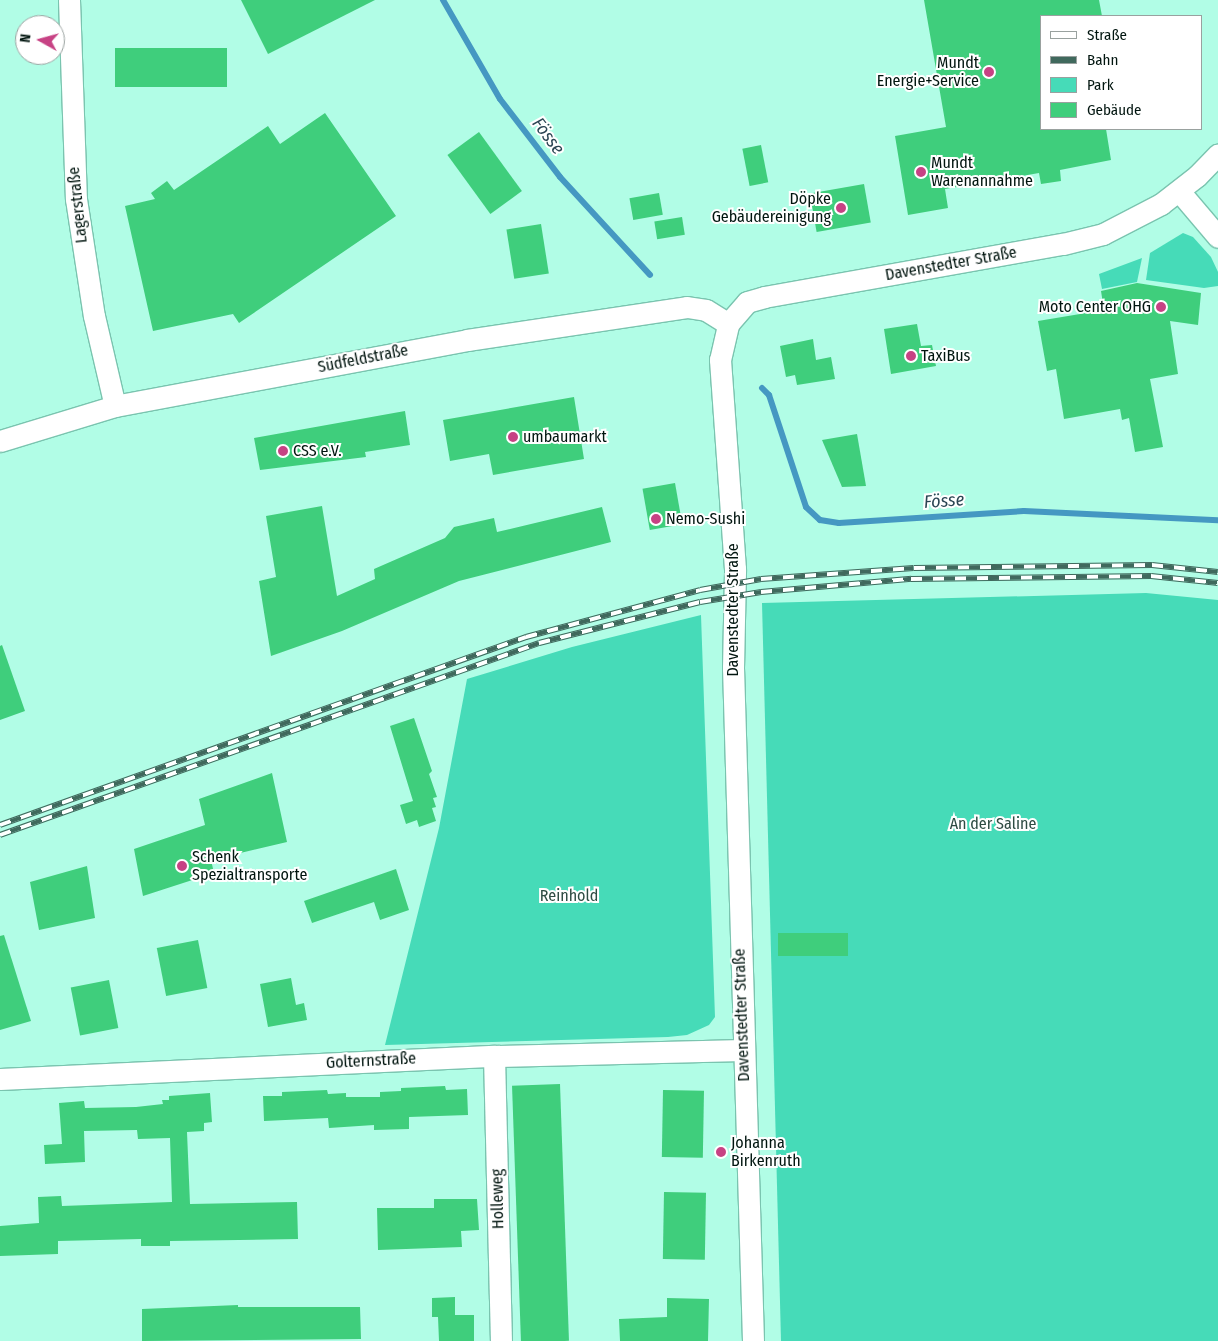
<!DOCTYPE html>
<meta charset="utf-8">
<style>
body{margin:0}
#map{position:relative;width:1218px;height:1341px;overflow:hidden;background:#b1fde6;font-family:"Fira Sans Condensed",sans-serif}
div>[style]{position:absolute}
.green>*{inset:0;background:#46dbb8}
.stream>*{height:6px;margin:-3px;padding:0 3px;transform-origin:3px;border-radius:3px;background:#4598c2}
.building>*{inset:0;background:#3fce7c;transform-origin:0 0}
.roads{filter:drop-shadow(1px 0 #7ac4af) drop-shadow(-1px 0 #7ac4af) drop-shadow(0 1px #7ac4af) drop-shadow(0 -1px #7ac4af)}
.minor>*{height:21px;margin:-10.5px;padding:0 10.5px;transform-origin:10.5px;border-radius:10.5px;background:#fff}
.rail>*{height:5.5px;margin-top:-2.75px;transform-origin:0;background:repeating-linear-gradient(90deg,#fff 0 11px,#40695d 0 22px);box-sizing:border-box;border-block:1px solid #40695d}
.dots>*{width:14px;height:14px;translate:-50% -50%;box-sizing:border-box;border:2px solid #fff;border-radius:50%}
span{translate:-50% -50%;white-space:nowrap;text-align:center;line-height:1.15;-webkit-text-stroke:4px #fff;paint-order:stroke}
.poi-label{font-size:16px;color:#01150f}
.right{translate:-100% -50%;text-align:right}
.left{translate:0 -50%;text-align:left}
.street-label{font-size:16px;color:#01150f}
.park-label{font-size:16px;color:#2e4c43}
.water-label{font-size:18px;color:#2b4553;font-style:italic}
.legend{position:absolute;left:1040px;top:15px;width:162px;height:115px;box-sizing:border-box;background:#fff;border:1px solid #99a19f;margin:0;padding:6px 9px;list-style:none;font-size:15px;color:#01150f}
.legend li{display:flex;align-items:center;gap:10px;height:25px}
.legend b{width:25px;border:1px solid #99a19f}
.north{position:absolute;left:15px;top:15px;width:50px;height:50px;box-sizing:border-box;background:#fff;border:1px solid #99a19f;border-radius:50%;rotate:277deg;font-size:14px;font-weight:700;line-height:20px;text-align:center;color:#01150f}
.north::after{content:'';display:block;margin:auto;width:18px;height:22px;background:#c74284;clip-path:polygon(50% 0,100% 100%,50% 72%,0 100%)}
</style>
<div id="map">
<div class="green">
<div style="clip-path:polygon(1183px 233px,1193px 237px,1211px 257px,1218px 272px,1218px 286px,1204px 288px,1146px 280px,1150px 253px)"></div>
<div style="clip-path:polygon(1142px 258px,1137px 282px,1102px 289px,1099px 274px)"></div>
<div style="clip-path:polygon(1146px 593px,1218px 600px,1218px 1341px,781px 1341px,762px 603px)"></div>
<div style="clip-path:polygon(701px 615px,715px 1017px,709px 1025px,687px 1035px,668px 1037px,385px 1045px,439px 828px,467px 679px,572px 647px)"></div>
</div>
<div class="stream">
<div style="left:443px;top:0;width:114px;rotate:60.1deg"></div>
<div style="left:500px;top:99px;width:98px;rotate:52.4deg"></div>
<div style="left:560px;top:177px;width:133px;rotate:47.4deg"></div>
<div style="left:762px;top:388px;width:10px;rotate:45deg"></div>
<div style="left:769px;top:395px;width:118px;rotate:71.7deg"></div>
<div style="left:806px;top:507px;width:19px;rotate:43deg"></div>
<div style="left:820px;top:520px;width:19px;rotate:9deg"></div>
<div style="left:839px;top:523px;width:185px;rotate:-3.7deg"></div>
<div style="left:1024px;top:511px;width:194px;rotate:2.7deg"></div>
</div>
<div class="building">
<div style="clip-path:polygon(241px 0,375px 0,268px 54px)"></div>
<div style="clip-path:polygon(924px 0,1099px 0,1102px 16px,1042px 16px,1042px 129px,1106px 129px,1111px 160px,1060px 170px,1061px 181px,1041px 184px,1039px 173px,945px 189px,948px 208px,908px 215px,895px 136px,946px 127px)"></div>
<div style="left:115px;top:48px;width:112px;height:39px"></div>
<div style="clip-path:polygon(325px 113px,396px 216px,239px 323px,233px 314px,153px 331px,125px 206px,155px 199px,151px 193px,167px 181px,174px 190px,268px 126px,280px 144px)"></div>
<div style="left:479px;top:132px;width:73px;height:39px;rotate:54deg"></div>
<div style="left:761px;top:145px;width:38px;height:19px;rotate:79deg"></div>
<div style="left:864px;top:184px;width:39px;height:55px;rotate:80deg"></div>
<div style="left:659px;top:193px;width:22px;height:30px;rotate:80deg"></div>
<div style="left:682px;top:217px;width:18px;height:28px;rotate:81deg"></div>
<div style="left:541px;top:224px;width:50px;height:35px;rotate:81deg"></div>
<div style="clip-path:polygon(1137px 283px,1201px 293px,1198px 325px,1170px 321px,1178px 374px,1150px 379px,1163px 447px,1135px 452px,1129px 418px,1122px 420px,1120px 409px,1064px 419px,1056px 369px,1047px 371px,1038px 321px,1104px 310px,1101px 291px)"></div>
<div style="clip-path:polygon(917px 324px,921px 346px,932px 345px,936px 366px,891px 374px,884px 329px)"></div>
<div style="clip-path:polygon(813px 339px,816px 360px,831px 357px,835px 379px,797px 385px,795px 375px,786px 377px,780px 346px)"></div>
<div style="clip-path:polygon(574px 397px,584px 459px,493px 475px,489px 454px,450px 461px,443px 420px)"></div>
<div style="clip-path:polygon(405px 411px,410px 445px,365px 452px,366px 457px,260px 470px,254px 438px)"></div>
<div style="clip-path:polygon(857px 434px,866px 486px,842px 487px,822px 440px)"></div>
<div style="left:675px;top:483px;width:42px;height:33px;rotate:80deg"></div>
<div style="clip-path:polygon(322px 506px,337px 596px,375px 579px,374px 569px,445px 538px,454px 527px,494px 518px,497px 532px,602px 507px,611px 542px,459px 581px,342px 631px,271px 656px,259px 581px,276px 577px,266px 516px)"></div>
<div style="clip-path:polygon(2px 645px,25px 711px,0 720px,0 646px)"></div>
<div style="clip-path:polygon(414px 718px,432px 771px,429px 774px,437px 797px,433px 798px,436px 807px,432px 808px,436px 821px,419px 827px,417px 820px,406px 824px,400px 805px,413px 801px,390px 726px)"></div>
<div style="clip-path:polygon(272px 773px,287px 842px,211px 860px,214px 873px,143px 896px,134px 849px,205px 825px,199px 799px)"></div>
<div style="clip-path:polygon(87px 866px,95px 918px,39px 930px,30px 882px)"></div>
<div style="clip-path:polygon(396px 869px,409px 910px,380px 920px,374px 902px,312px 923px,304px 901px)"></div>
<div style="left:848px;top:933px;width:23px;height:70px;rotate:90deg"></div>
<div style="clip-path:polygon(4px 935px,31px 1021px,0 1030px,0 936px)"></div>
<div style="left:198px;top:940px;width:49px;height:42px;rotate:79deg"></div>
<div style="clip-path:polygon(291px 978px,296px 1005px,304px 1003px,307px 1020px,268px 1027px,260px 984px)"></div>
<div style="left:109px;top:980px;width:49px;height:39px;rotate:79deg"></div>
<div style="left:560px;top:1084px;width:257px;height:48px;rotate:88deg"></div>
<div style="clip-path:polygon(445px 1086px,446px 1090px,467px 1089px,468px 1115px,409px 1117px,409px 1129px,374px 1130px,374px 1125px,329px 1128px,328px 1118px,264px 1121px,263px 1096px,282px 1096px,282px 1092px,327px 1090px,328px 1094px,346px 1093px,346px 1097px,380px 1097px,380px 1092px,401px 1091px,401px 1088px)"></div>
<div style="left:663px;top:1090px;width:41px;height:67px;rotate:1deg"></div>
<div style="clip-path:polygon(210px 1093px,212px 1122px,204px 1123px,204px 1131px,187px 1132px,190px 1204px,297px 1202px,298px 1239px,170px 1241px,170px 1246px,141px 1246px,141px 1239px,58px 1241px,58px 1254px,0 1256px,0 1226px,39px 1223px,38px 1197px,61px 1196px,62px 1206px,172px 1202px,170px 1138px,138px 1139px,137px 1130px,84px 1131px,85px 1162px,45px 1164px,44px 1145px,62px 1144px,59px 1103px,84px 1101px,85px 1108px,136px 1107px,163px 1104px,162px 1100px,169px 1100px,169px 1096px)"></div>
<div style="left:664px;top:1192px;width:42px;height:67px;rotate:1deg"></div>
<div style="clip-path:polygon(434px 1199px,477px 1199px,479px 1230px,461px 1231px,462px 1247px,378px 1250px,377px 1208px,434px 1208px)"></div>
<div style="clip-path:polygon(455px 1297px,455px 1315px,474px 1315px,474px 1341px,439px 1341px,438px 1317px,432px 1317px,432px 1298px)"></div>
<div style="clip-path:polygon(667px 1298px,709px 1299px,708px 1341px,620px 1341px,619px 1319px,667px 1317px)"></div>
<div style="clip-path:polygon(238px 1305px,238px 1307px,360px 1307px,361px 1339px,142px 1341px,142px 1309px)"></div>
</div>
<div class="roads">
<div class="minor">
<div style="left:69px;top:0;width:199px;rotate:88deg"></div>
<div style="left:76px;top:199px;width:118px;rotate:81.3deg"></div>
<div style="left:94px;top:316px;width:92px;rotate:76.9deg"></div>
<div style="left:1179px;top:191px;width:60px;rotate:49.7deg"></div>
<div style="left:0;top:441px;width:120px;rotate:-16.9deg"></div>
<div style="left:115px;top:406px;width:358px;rotate:-10.6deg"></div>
<div style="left:467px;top:340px;width:222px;rotate:-8.5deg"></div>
<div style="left:687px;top:307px;width:19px;rotate:9deg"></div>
<div style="left:706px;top:310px;width:26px;rotate:32deg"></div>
<div style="left:494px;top:1056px;width:285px;rotate:88.6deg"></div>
<div style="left:0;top:1079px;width:495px;rotate:-2.7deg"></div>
<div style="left:494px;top:1056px;width:249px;rotate:-1.4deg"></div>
<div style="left:753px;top:1341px;width:673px;rotate:-91.7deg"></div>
<div style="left:733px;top:668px;width:99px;rotate:-88.8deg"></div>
<div style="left:735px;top:569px;width:210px;rotate:-94.1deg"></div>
<div style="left:720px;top:360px;width:37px;rotate:-77deg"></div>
<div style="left:728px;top:324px;width:29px;rotate:-49deg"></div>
<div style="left:747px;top:302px;width:18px;rotate:-16deg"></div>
<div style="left:764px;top:297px;width:304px;rotate:-10.1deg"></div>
<div style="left:1063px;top:244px;width:41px;rotate:-14deg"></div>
<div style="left:1103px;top:234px;width:65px;rotate:-27.3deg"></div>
<div style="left:1161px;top:204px;width:46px;rotate:-37.9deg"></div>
<div style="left:1197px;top:176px;width:30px;rotate:-46deg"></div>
</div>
</div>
<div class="rail">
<div style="left:0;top:825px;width:559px;rotate:-19.67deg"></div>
<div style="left:526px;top:637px;width:180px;rotate:-15.1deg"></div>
<div style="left:700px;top:590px;width:62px;rotate:-10.2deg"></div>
<div style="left:761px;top:579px;width:153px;rotate:-4.1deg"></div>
<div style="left:914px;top:568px;width:238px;rotate:-0.7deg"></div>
<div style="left:1152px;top:565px;width:66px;rotate:6.1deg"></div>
<div style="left:0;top:835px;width:572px;rotate:-19.61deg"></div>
<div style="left:539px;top:643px;width:166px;rotate:-14.3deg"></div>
<div style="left:700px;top:602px;width:62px;rotate:-9.3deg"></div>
<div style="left:761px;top:592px;width:151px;rotate:-5deg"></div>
<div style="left:911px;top:579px;width:240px;rotate:-0.7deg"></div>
<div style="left:1151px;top:576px;width:67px;rotate:6deg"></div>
</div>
<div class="dots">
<div style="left:989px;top:72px;background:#c74284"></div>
<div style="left:921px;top:172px;background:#c74284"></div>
<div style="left:841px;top:208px;background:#c74284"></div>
<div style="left:1161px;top:307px;background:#c74284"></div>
<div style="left:911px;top:356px;background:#c74284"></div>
<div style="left:513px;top:437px;background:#c74284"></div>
<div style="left:283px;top:451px;background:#c74284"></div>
<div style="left:656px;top:519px;background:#c74284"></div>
<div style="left:182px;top:866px;background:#c74284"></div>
<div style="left:721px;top:1152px;background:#c74284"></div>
</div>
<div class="poi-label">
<span class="right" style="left:979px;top:72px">Mundt<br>Energie+Service</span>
<span class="left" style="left:931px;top:172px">Mundt<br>Warenannahme</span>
<span class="right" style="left:831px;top:208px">Döpke<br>Gebäudereinigung</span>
<span class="right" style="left:1151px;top:307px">Moto Center OHG</span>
<span class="left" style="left:921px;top:356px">TaxiBus</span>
<span class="left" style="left:523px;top:437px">umbaumarkt</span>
<span class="left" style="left:293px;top:451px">CSS e.V.</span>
<span class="left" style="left:666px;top:519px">Nemo-Sushi</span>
<span class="left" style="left:192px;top:866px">Schenk<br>Spezialtransporte</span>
<span class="left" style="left:731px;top:1152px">Johanna<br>Birkenruth</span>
</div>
<div class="street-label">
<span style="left:78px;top:205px;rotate:-96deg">Lagerstraße</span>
<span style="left:951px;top:264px;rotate:-10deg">Davenstedter Straße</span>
<span style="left:363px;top:359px;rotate:-11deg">Südfeldstraße</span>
<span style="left:733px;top:610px;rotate:-90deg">Davenstedter Straße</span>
<span style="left:742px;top:1015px;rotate:-92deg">Davenstedter Straße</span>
<span style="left:371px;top:1061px;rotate:-3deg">Golternstraße</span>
<span style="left:498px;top:1199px;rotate:-91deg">Holleweg</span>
</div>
<div class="park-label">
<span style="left:993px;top:824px">An der Saline</span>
<span style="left:569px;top:896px">Reinhold</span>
</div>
<div class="water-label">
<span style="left:548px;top:136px;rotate:53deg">Fösse</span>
<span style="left:944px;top:501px;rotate:-4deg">Fösse</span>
</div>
<ul class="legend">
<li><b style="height:6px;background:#fff"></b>Straße</li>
<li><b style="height:6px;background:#40695d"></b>Bahn</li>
<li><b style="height:14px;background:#46dbb8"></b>Park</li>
<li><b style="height:14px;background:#3fce7c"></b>Gebäude</li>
</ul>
<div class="north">N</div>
</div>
